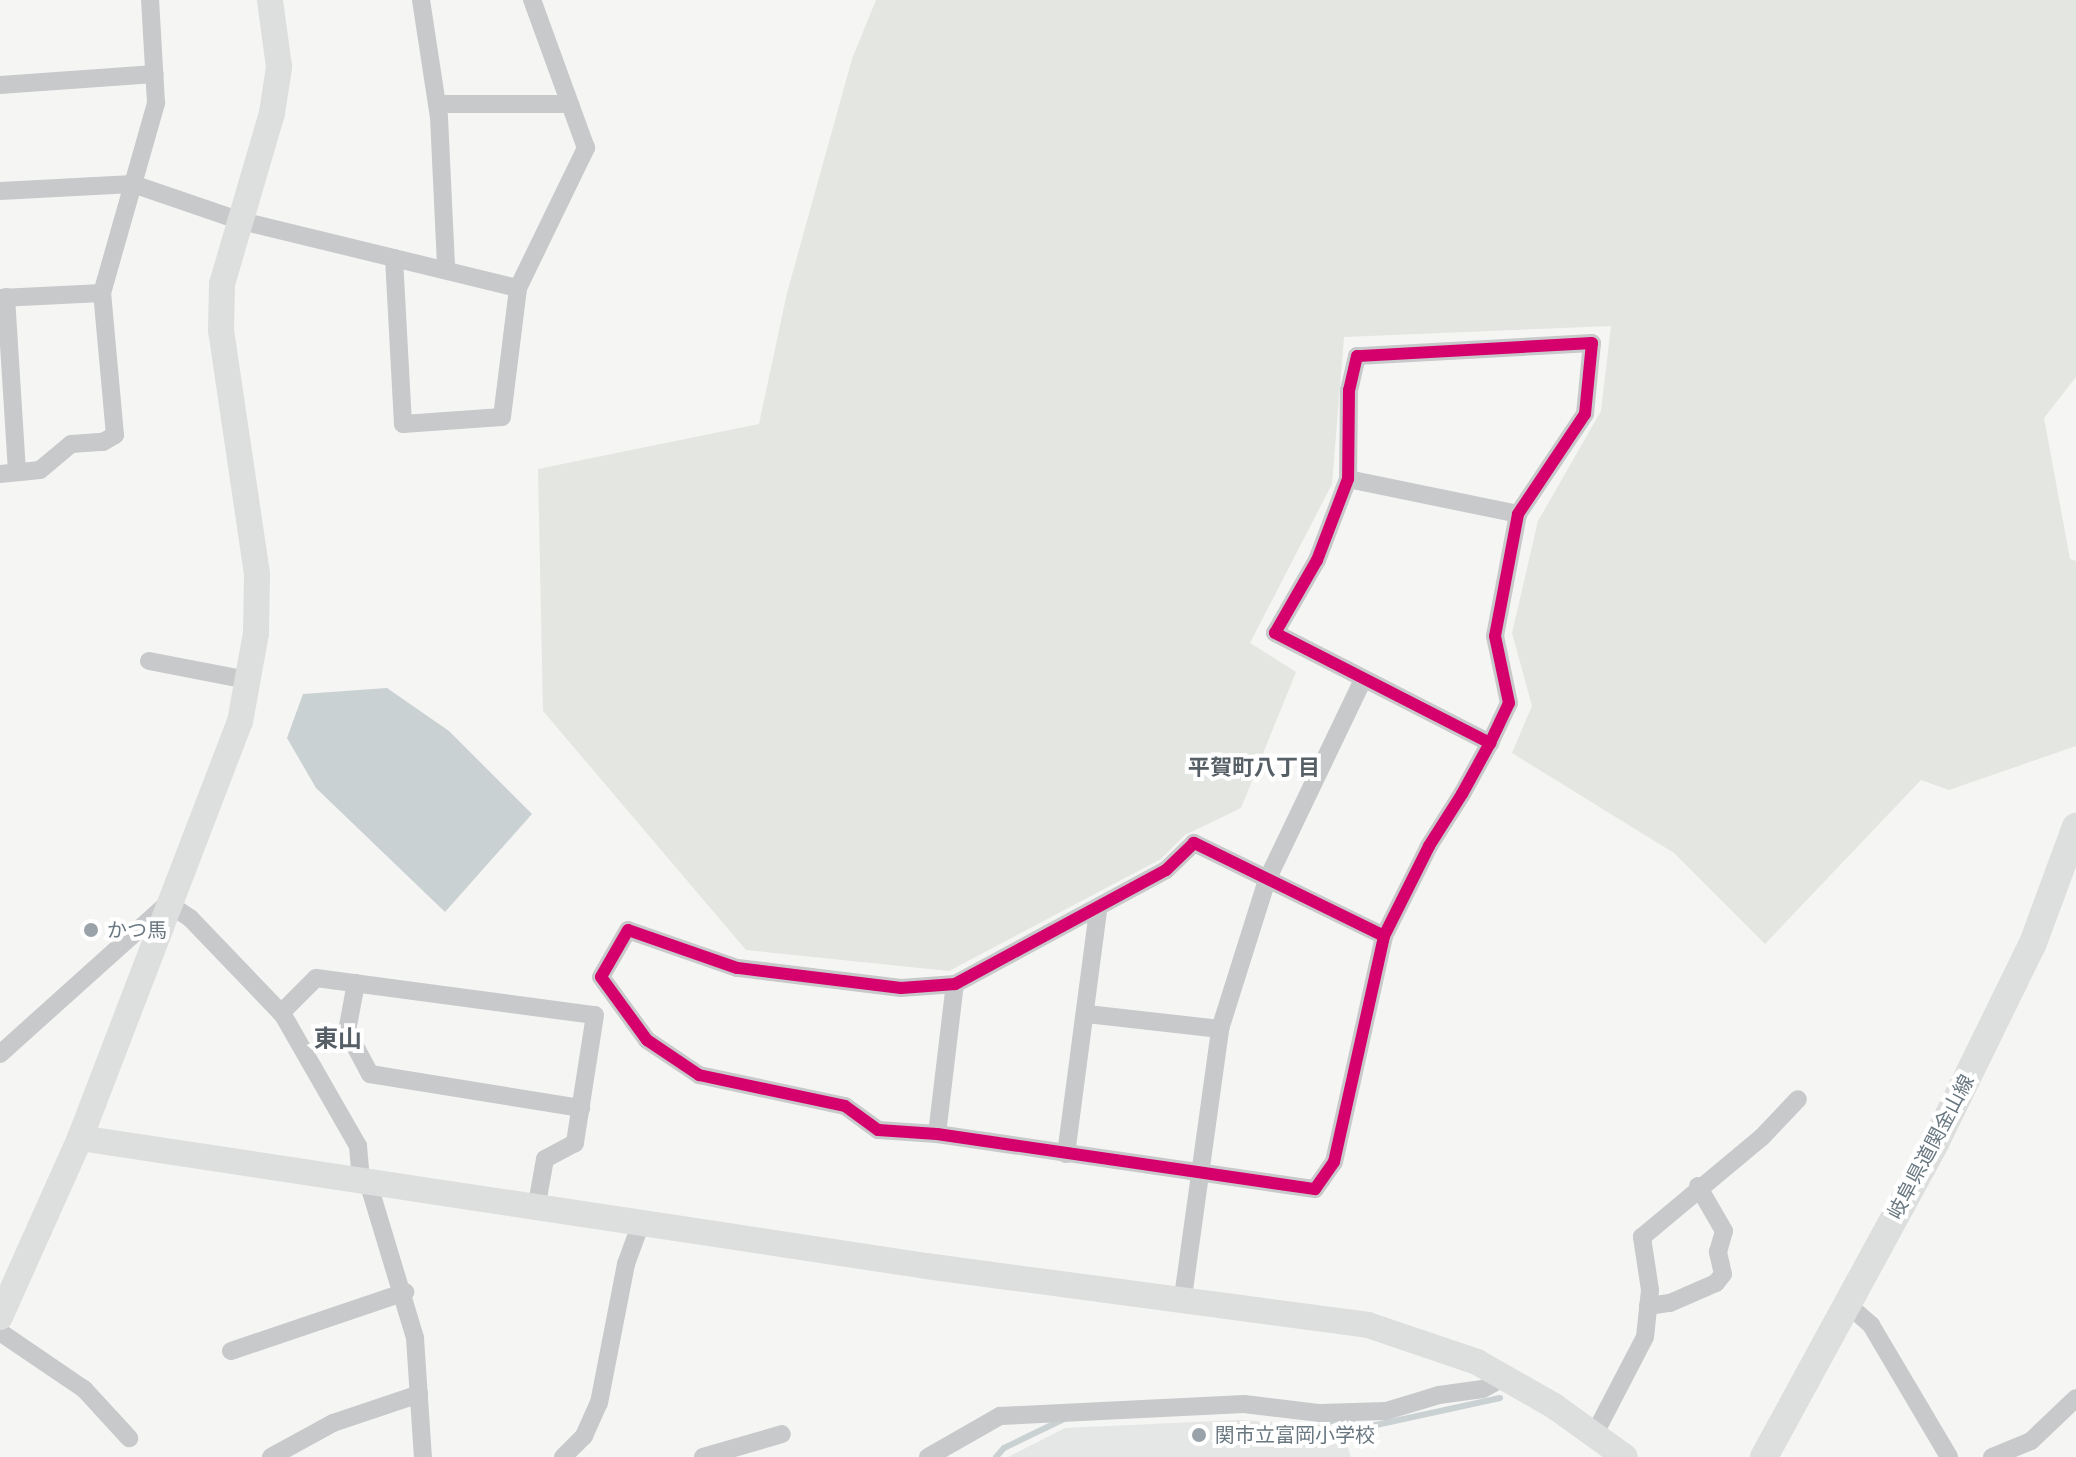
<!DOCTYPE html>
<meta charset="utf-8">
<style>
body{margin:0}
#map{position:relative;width:2076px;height:1457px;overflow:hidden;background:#f5f5f4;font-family:Arial,"Noto Sans JP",sans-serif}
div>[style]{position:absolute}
.built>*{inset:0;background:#e5e6e6}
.green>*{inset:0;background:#e4e6e2}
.water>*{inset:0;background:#cad1d3}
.stream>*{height:6px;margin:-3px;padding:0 3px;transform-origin:3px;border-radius:3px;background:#cad1d3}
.street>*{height:18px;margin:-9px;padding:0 9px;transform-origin:9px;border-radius:9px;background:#c7c9ca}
.secondary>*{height:26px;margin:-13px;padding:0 13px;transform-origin:13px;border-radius:13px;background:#dddede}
.primary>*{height:28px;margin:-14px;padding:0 14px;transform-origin:14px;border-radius:14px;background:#dddede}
.cycleway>*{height:12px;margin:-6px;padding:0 6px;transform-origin:6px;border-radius:6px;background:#d6006c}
.dots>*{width:22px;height:22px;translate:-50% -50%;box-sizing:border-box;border:4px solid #fff;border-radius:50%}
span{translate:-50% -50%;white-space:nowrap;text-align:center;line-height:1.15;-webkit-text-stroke:8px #fff;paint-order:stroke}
.poi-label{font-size:20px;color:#697780}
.left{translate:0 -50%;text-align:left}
.street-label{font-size:20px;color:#697780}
.neighbourhood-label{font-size:22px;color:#565f66;font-weight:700}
.quarter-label{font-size:24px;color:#565f66;font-weight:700}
</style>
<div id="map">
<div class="built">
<div style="clip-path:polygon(1239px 1420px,1341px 1426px,1351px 1457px,1008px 1457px,1065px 1428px)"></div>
</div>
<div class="green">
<div style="clip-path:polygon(876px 0,2076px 0,2076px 377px,2044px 418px,2070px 559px,2076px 561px,2076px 746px,1949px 790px,1921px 780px,1765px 944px,1674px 853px,1512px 753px,1532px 706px,1512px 633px,1538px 521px,1601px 411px,1611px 326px,1344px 337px,1332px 484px,1250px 643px,1296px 672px,1241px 808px,1185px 835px,1161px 859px,949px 971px,746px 950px,543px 711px,538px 469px,759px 424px,787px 293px,852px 59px)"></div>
</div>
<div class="water">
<div style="clip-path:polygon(387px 688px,449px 731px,532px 814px,445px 912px,316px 788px,287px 738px,303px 694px)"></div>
</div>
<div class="stream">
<div style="left:1327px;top:1421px;width:49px;rotate:4.7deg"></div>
<div style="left:1376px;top:1425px;width:127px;rotate:-12.3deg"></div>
<div style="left:996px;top:1457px;width:12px;rotate:-48deg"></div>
<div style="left:1004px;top:1448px;width:69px;rotate:-25.8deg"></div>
</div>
<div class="street">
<div style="left:421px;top:0;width:118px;rotate:81.3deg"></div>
<div style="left:439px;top:117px;width:150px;rotate:87.3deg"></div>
<div style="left:0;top:85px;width:155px;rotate:-4.1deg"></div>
<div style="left:437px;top:104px;width:133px"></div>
<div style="left:0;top:191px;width:133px;rotate:-3deg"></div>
<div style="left:133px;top:184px;width:111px;rotate:18.9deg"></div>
<div style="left:238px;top:220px;width:288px;rotate:13.7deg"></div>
<div style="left:394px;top:258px;width:166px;rotate:86.9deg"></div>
<div style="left:403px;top:424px;width:99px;rotate:-4deg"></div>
<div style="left:502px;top:417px;width:130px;rotate:-82.9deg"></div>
<div style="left:518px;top:288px;width:156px;rotate:-64.1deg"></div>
<div style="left:586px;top:148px;width:158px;rotate:-110deg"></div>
<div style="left:6px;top:297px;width:175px;rotate:86.4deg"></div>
<div style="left:0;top:298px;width:102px;rotate:-2.8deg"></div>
<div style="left:0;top:474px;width:40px;rotate:-5.7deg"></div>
<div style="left:40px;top:470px;width:40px;rotate:-40deg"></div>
<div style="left:71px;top:444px;width:32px;rotate:-4deg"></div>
<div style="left:103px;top:442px;width:14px;rotate:-30deg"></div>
<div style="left:115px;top:435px;width:143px;rotate:-95.2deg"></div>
<div style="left:102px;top:293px;width:198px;rotate:-74.1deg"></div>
<div style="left:156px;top:103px;width:103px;rotate:-93.3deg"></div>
<div style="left:1348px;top:479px;width:174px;rotate:11.6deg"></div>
<div style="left:149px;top:661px;width:101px;rotate:10.9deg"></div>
<div style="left:172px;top:906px;width:22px;rotate:34deg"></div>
<div style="left:190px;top:918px;width:134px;rotate:46.2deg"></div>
<div style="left:283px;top:1015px;width:151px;rotate:60.2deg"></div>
<div style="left:358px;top:1146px;width:35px;rotate:85deg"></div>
<div style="left:1384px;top:936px;width:212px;rotate:-153.9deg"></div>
<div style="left:1194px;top:843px;width:39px;rotate:136deg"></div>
<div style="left:1166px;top:870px;width:240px;rotate:151.6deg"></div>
<div style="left:955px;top:984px;width:54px;rotate:175.8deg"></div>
<div style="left:901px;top:988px;width:165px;rotate:-173deg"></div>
<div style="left:737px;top:968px;width:115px;rotate:-160.8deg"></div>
<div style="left:628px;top:930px;width:54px;rotate:119.9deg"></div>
<div style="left:601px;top:977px;width:78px;rotate:53.9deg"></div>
<div style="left:647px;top:1040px;width:63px;rotate:33.9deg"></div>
<div style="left:699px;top:1075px;width:149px;rotate:12deg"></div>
<div style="left:845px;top:1106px;width:41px;rotate:36deg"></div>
<div style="left:878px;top:1130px;width:59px;rotate:3.9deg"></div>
<div style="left:937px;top:1134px;width:382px;rotate:8.3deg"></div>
<div style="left:1315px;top:1189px;width:33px;rotate:-55deg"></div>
<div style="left:1334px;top:1162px;width:231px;rotate:-77.5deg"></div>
<div style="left:1384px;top:936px;width:101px;rotate:-63.4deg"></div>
<div style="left:1429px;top:846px;width:62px;rotate:-57.6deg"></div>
<div style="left:1462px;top:794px;width:58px;rotate:-61.2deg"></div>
<div style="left:1490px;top:743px;width:44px;rotate:-64.6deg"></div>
<div style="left:1509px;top:703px;width:68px;rotate:-101.8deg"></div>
<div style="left:1495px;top:636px;width:124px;rotate:-79.3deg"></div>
<div style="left:1518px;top:514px;width:120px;rotate:-56.2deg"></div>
<div style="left:1585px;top:414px;width:71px;rotate:-84.4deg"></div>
<div style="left:1592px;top:343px;width:235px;rotate:176.8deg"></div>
<div style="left:1357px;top:356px;width:35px;rotate:103deg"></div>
<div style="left:1349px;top:390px;width:89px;rotate:90.6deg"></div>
<div style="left:1348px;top:479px;width:87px;rotate:110.9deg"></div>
<div style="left:1317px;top:560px;width:84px;rotate:119.9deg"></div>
<div style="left:1275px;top:633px;width:242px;rotate:27.1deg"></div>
<div style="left:356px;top:983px;width:49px;rotate:100.6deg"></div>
<div style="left:347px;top:1031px;width:49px;rotate:61.9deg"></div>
<div style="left:370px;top:1074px;width:214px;rotate:9.2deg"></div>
<div style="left:281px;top:1013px;width:49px;rotate:-45deg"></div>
<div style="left:316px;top:978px;width:281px;rotate:7.6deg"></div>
<div style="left:595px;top:1015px;width:130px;rotate:98.9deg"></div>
<div style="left:575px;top:1143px;width:34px;rotate:152deg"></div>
<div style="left:545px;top:1159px;width:46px;rotate:100.1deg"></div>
<div style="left:1087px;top:1014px;width:134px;rotate:6.4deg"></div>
<div style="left:0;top:1054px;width:223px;rotate:-41.9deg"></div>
<div style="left:937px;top:1134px;width:151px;rotate:-83.2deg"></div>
<div style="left:1066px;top:1154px;width:246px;rotate:-82.5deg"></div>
<div style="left:368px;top:1182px;width:163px;rotate:73.2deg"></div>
<div style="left:415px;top:1338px;width:119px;rotate:86.2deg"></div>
<div style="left:1183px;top:1297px;width:271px;rotate:-82.1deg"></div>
<div style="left:1220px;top:1029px;width:156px;rotate:-72.5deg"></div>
<div style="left:1267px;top:880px;width:220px;rotate:-64.4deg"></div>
<div style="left:1847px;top:1304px;width:32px;rotate:41deg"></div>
<div style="left:1871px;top:1325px;width:153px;rotate:59.4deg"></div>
<div style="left:1648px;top:1306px;width:22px;rotate:-8deg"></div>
<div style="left:1670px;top:1303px;width:50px;rotate:-23.5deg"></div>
<div style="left:1716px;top:1283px;width:11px;rotate:-52deg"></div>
<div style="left:1723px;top:1274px;width:23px;rotate:-103deg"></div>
<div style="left:1718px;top:1252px;width:22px;rotate:-74deg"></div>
<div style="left:1724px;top:1231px;width:52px;rotate:-120deg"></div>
<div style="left:0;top:1332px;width:102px;rotate:34.2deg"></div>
<div style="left:84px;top:1389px;width:67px;rotate:47.4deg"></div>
<div style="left:231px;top:1351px;width:184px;rotate:-18.7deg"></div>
<div style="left:1594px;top:1435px;width:110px;rotate:-62.5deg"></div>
<div style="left:1645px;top:1337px;width:47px;rotate:-83.9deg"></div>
<div style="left:1650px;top:1290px;width:54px;rotate:-98.6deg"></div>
<div style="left:1642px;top:1237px;width:156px;rotate:-39.8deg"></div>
<div style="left:1762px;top:1137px;width:52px;rotate:-46.5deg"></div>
<div style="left:271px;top:1457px;width:71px;rotate:-28.7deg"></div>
<div style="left:333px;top:1423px;width:91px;rotate:-18.6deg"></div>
<div style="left:563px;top:1457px;width:30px;rotate:-45deg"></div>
<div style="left:584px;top:1436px;width:36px;rotate:-66deg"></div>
<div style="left:599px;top:1403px;width:142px;rotate:-79deg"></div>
<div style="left:626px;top:1264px;width:44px;rotate:-69.9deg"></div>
<div style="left:703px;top:1457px;width:82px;rotate:-16.2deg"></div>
<div style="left:928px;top:1457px;width:83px;rotate:-29.7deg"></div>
<div style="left:1000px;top:1416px;width:244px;rotate:-2.8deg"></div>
<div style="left:1244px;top:1404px;width:77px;rotate:6.8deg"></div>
<div style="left:1320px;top:1413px;width:66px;rotate:-1.7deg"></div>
<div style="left:1386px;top:1411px;width:55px;rotate:-16.8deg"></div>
<div style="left:1439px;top:1395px;width:44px;rotate:-7.8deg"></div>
<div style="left:1483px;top:1389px;width:25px;rotate:-29deg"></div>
<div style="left:1992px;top:1457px;width:42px;rotate:-22.3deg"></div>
<div style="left:2031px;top:1441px;width:62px;rotate:-43.7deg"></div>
</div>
<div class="secondary">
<div style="left:80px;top:1138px;width:856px;rotate:8.6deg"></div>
<div style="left:926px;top:1266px;width:446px;rotate:7.6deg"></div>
<div style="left:1368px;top:1325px;width:115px;rotate:18.7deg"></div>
<div style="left:1477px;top:1362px;width:89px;rotate:29.7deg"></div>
<div style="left:1554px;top:1406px;width:87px;rotate:35.7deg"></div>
<div style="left:0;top:1317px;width:196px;rotate:-65.9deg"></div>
<div style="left:80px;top:1138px;width:446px;rotate:-69deg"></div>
<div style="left:240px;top:722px;width:90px;rotate:-79.8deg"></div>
<div style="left:256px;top:633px;width:59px;rotate:-89deg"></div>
<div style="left:257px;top:574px;width:248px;rotate:-98.4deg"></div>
<div style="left:221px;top:329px;width:45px;rotate:-88.7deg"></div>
<div style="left:222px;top:284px;width:178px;rotate:-73.7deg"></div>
<div style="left:272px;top:113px;width:47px;rotate:-81.3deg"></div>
<div style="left:279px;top:67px;width:68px;rotate:-97.7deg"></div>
</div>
<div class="primary">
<div style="left:1764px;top:1457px;width:360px;rotate:-61.4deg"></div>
<div style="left:1936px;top:1141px;width:220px;rotate:-63.9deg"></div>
<div style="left:2033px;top:943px;width:124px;rotate:-69.7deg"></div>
</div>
<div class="cycleway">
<div style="left:1384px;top:936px;width:212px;rotate:-153.9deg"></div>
<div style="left:1194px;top:843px;width:39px;rotate:136deg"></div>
<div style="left:1166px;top:870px;width:240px;rotate:151.6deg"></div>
<div style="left:955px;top:984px;width:54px;rotate:175.8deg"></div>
<div style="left:901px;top:988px;width:165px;rotate:-173deg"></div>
<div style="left:737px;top:968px;width:115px;rotate:-160.8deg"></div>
<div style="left:628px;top:930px;width:54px;rotate:119.9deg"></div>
<div style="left:601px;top:977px;width:78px;rotate:53.9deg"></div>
<div style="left:647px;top:1040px;width:63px;rotate:33.9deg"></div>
<div style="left:699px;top:1075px;width:149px;rotate:12deg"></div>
<div style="left:845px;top:1106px;width:41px;rotate:36deg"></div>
<div style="left:878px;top:1130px;width:59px;rotate:3.9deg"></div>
<div style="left:937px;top:1134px;width:382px;rotate:8.3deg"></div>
<div style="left:1315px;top:1189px;width:33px;rotate:-55deg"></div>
<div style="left:1334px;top:1162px;width:231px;rotate:-77.5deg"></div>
<div style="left:1384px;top:936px;width:101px;rotate:-63.4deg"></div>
<div style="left:1429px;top:846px;width:62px;rotate:-57.6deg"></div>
<div style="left:1462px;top:794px;width:58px;rotate:-61.2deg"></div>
<div style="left:1490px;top:743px;width:44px;rotate:-64.6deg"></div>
<div style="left:1509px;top:703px;width:68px;rotate:-101.8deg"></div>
<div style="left:1495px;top:636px;width:124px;rotate:-79.3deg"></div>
<div style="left:1518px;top:514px;width:120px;rotate:-56.2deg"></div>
<div style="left:1585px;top:414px;width:71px;rotate:-84.4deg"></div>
<div style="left:1592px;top:343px;width:235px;rotate:176.8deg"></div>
<div style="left:1357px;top:356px;width:35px;rotate:103deg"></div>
<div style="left:1349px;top:390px;width:89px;rotate:90.6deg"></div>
<div style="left:1348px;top:479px;width:87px;rotate:110.9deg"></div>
<div style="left:1317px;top:560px;width:84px;rotate:119.9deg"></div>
<div style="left:1275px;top:633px;width:242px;rotate:27.1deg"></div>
</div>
<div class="dots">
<div style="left:91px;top:930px;background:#9aa3a9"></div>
<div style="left:1199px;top:1435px;background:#9aa3a9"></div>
</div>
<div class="poi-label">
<span class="left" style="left:107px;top:930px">かつ馬</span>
<span class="left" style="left:1215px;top:1435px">関市立富岡小学校</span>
</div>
<div class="street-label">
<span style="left:1931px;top:1147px;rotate:-62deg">岐阜県道関金山線</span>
</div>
<div class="neighbourhood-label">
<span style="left:1254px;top:768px">平賀町八丁目</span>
</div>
<div class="quarter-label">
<span style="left:338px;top:1039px">東山</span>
</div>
</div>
